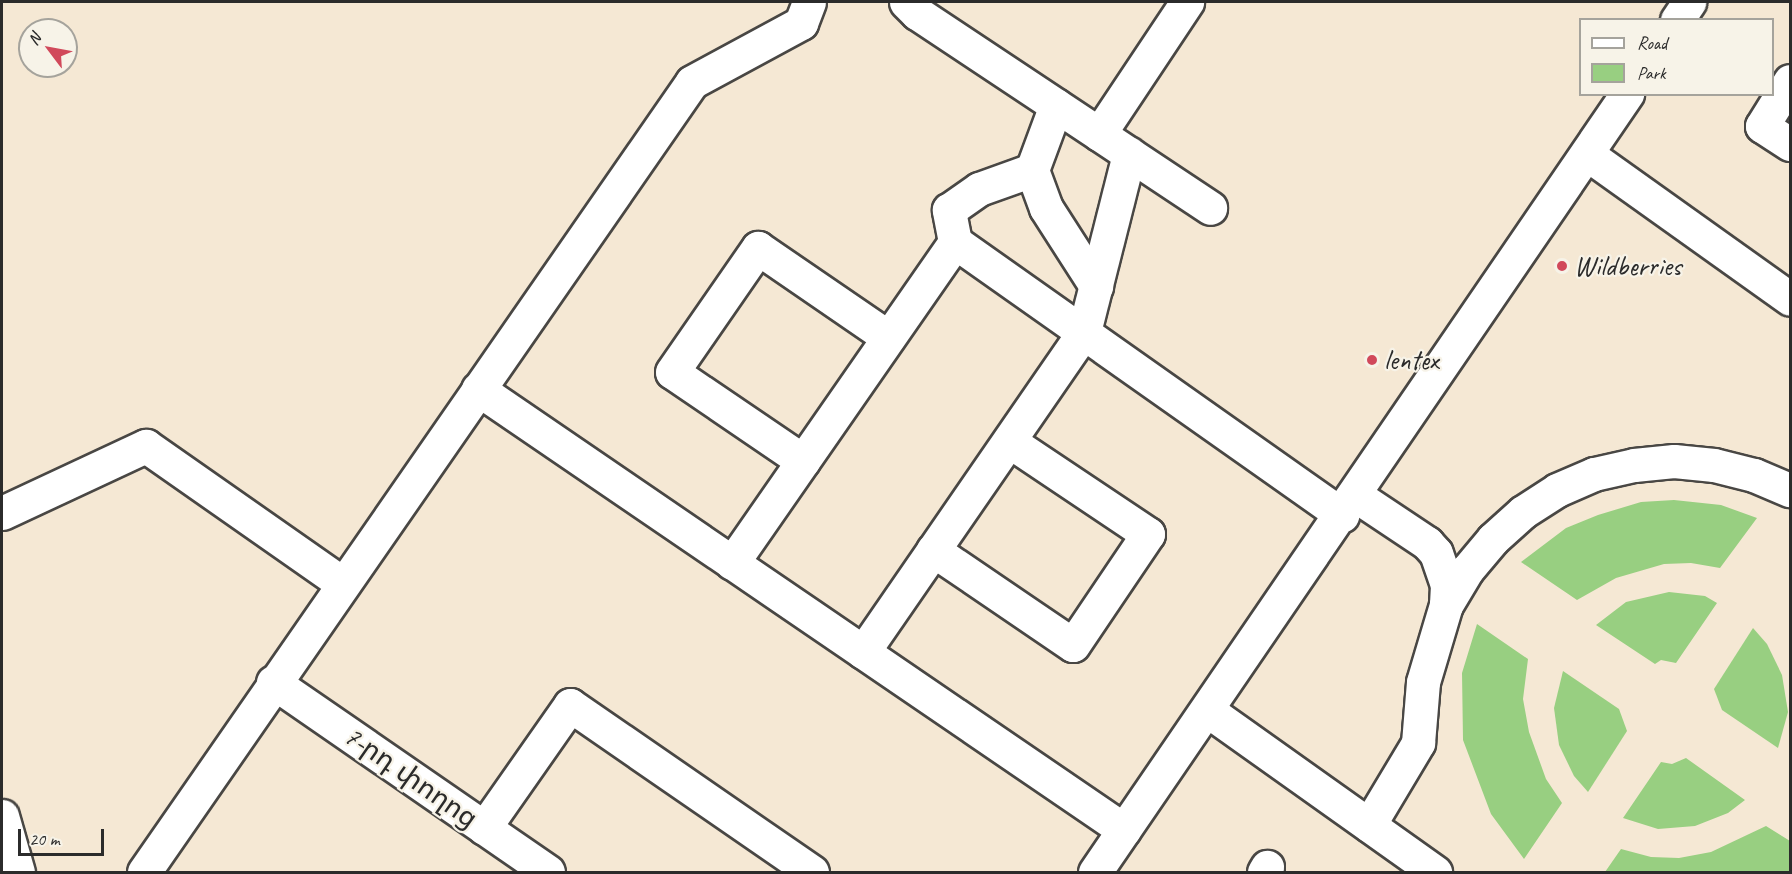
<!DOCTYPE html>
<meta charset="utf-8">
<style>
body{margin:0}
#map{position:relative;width:1792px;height:874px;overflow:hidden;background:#f5e8d4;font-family:Caveat,"Noto Sans Armenian",sans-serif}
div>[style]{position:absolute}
.green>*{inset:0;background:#98cf81}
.roads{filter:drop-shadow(2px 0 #494744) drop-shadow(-2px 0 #494744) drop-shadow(0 2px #494744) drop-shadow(0 -2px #494744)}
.minor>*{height:33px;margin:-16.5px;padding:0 16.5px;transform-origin:16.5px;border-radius:16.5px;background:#fff}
.dots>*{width:16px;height:16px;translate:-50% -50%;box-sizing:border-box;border:3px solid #f7f3e8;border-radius:50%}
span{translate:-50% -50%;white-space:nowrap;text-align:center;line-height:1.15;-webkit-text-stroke:4.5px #f7f3e8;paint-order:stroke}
.poi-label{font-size:28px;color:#2b2b2b}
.left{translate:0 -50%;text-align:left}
.street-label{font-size:28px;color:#2b2b2b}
.frame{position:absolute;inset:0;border:3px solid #2b2b2b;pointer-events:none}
.legend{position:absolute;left:1579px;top:18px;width:195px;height:78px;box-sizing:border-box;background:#f7f3e8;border:2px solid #a5a39c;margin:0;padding:8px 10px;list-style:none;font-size:18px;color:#2b2b2b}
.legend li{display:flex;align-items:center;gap:12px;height:30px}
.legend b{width:30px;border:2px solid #a5a39c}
.north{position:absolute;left:18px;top:18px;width:60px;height:60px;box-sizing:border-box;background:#f7f3e8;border:2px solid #a5a39c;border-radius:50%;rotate:302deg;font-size:16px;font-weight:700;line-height:24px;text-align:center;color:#2b2b2b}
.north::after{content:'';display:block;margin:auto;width:21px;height:27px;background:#d1495b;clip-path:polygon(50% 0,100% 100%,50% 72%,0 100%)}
.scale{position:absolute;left:18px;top:829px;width:86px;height:27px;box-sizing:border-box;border:3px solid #2b2b2b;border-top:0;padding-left:8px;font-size:18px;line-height:21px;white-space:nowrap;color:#2b2b2b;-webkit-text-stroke:4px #f7f3e8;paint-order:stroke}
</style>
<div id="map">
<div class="green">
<div style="clip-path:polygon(1674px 500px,1721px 505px,1757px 518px,1720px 568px,1691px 563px,1664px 564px,1616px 578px,1577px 600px,1521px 562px,1566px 528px,1598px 515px,1641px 502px)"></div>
<div style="clip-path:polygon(1669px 592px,1705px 596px,1717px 603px,1676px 663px,1661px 660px,1655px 664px,1596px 625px,1626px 602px)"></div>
<div style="clip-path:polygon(1477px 624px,1528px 659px,1523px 699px,1529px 732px,1546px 779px,1562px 803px,1524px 859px,1491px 814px,1463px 740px,1462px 673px)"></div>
<div style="clip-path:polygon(1753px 628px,1767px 644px,1782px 675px,1788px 712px,1778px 748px,1722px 710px,1714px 689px)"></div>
<div style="clip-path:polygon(1563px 671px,1619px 709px,1627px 731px,1588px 792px,1574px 776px,1559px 745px,1554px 708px)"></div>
<div style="clip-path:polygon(1686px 758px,1745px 800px,1728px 813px,1695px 826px,1658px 829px,1623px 818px,1661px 762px,1672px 764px)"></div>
<div style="clip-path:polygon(1766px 826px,1790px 841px,1790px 872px,1605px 872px,1621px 849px,1651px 857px,1679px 858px,1711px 852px)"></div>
</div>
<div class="roads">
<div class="minor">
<div style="left:906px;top:2px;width:16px;rotate:45deg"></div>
<div style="left:917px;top:13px;width:352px;rotate:33.6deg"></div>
<div style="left:1677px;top:20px;width:22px;rotate:-56deg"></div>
<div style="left:1790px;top:81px;width:53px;rotate:121.9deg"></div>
<div style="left:1762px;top:126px;width:33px;rotate:33deg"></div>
<div style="left:1099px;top:134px;width:159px;rotate:-56.3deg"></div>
<div style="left:1587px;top:154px;width:249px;rotate:35.5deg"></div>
<div style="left:1032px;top:170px;width:40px;rotate:69.8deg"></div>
<div style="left:1046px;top:208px;width:93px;rotate:57.3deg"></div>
<div style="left:955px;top:242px;width:33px;rotate:-101deg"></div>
<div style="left:949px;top:210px;width:37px;rotate:-35deg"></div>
<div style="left:979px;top:189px;width:56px;rotate:-19.7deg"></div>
<div style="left:1032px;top:170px;width:69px;rotate:-69.7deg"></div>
<div style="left:478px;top:389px;width:782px;rotate:34.32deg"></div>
<div style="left:803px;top:461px;width:158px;rotate:-145.8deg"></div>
<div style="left:672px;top:372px;width:151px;rotate:-55.3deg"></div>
<div style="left:758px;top:248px;width:158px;rotate:34.4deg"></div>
<div style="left:1355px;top:495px;width:87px;rotate:33.7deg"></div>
<div style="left:1427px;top:543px;width:13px;rotate:48deg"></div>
<div style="left:1436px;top:553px;width:34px;rotate:71deg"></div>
<div style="left:1447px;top:585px;width:20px;rotate:93deg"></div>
<div style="left:2px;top:513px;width:159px;rotate:-25deg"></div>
<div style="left:146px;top:446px;width:239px;rotate:35deg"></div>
<div style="left:933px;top:550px;width:169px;rotate:34.2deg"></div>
<div style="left:1073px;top:645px;width:134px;rotate:-56deg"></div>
<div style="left:1148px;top:534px;width:167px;rotate:-146.2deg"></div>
<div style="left:732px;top:563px;width:391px;rotate:-55.2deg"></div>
<div style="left:955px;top:242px;width:474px;rotate:35.2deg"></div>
<div style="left:863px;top:652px;width:389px;rotate:-55.4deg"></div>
<div style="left:1084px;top:332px;width:184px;rotate:-75.8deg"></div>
<div style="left:273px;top:682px;width:334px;rotate:34.6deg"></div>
<div style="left:1207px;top:710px;width:280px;rotate:35.4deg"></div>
<div style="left:2px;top:816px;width:58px;rotate:74.1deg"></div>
<div style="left:1369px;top:825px;width:96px;rotate:-59.1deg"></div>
<div style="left:1418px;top:743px;width:61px;rotate:-85.3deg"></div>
<div style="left:1423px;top:682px;width:80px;rotate:-73.4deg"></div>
<div style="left:1446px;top:605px;width:41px;rotate:-59deg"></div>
<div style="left:1467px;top:570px;width:40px;rotate:-50deg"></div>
<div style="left:1493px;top:539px;width:40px;rotate:-42deg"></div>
<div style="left:1523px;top:512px;width:40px;rotate:-32.9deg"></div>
<div style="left:1557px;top:490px;width:40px;rotate:-23.4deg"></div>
<div style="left:1594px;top:474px;width:41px;rotate:-12.7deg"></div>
<div style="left:1634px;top:465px;width:40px;rotate:-5.7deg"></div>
<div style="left:1674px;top:461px;width:40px;rotate:5.7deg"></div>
<div style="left:1714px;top:465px;width:41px;rotate:14deg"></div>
<div style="left:1754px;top:475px;width:39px;rotate:23deg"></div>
<div style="left:484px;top:828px;width:150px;rotate:-55deg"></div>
<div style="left:570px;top:705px;width:294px;rotate:34.6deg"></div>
<div style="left:144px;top:872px;width:961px;rotate:-55.25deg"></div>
<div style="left:692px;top:82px;width:124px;rotate:-28.4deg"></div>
<div style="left:801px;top:23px;width:22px;rotate:-69deg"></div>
<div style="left:1095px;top:872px;width:943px;rotate:-55.64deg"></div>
<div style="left:1264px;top:872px;width:6px;rotate:-59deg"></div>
</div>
</div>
<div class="dots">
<div style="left:1562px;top:266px;background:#d1495b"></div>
<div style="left:1372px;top:360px;background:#d1495b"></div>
</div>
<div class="poi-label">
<span class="left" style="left:1574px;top:266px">Wildberries</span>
<span class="left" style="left:1384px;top:360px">lentex</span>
</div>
<div class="street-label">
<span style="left:411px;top:777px;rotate:35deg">7-րդ փողոց</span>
</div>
<div class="frame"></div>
<ul class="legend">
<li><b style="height:8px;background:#fff"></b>Road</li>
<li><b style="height:16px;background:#98cf81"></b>Park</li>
</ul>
<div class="north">N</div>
<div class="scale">20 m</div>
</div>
